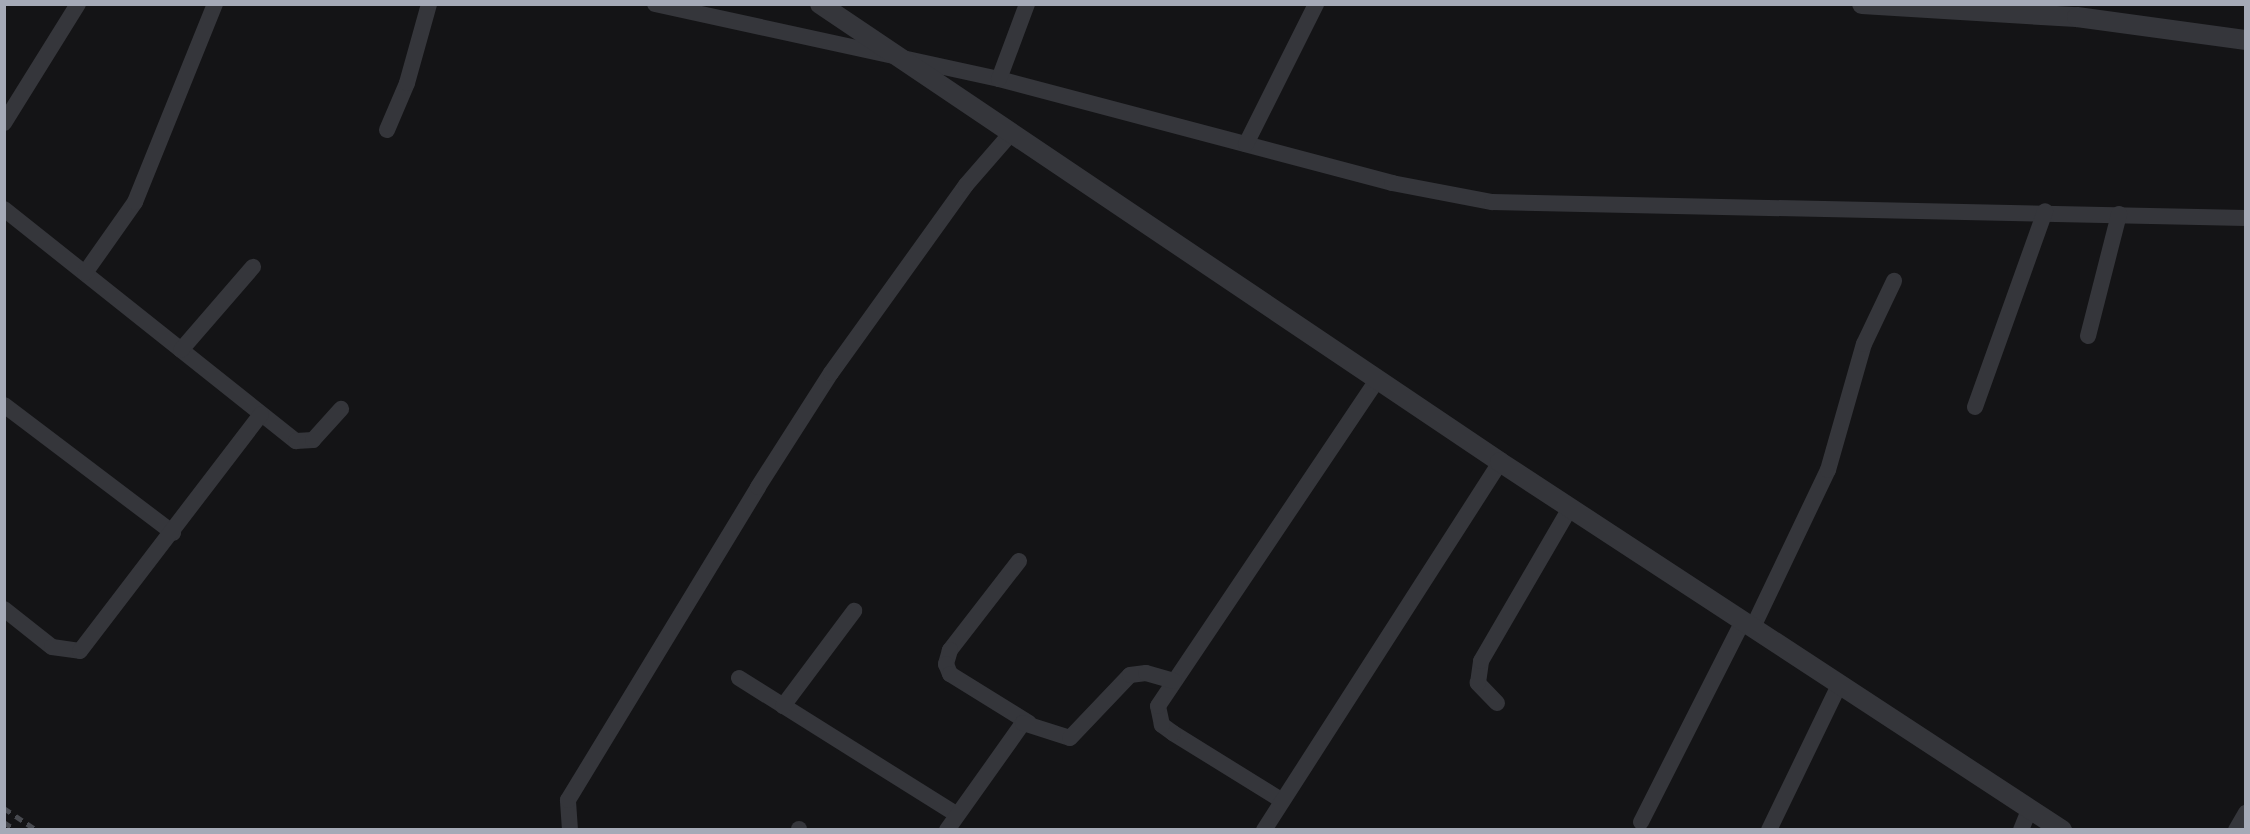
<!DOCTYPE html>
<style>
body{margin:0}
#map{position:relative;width:2250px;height:834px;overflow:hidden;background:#141416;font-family:Montserrat,sans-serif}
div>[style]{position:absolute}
.minor>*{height:16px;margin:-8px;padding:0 8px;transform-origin:8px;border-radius:8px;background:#35363b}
.tertiary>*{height:20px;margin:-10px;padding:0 10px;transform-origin:10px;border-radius:10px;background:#35363b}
.rail>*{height:4.5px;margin-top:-2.25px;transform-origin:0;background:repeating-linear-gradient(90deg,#484a50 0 8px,transparent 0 14px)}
span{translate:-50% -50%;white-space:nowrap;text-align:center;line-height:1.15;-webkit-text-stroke:4.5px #0f0f11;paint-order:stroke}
.frame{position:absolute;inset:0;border:6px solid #a5aab7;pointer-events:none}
</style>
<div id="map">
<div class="minor">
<div style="left:655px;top:4px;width:352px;rotate:12.3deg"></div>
<div style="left:999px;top:79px;width:407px;rotate:14.8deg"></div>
<div style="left:1392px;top:183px;width:102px;rotate:10.8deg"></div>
<div style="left:1492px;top:202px;width:754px;rotate:1.22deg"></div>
<div style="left:999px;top:79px;width:80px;rotate:-69.5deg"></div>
<div style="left:4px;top:123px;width:140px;rotate:-58.1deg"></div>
<div style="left:387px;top:130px;width:51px;rotate:-66.9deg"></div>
<div style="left:407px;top:83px;width:82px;rotate:-74.4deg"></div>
<div style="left:1246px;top:144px;width:157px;rotate:-63.4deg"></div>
<div style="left:4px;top:209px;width:373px;rotate:38.5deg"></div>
<div style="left:296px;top:441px;width:17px;rotate:-3deg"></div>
<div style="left:313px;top:440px;width:42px;rotate:-47.9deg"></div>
<div style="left:85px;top:273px;width:87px;rotate:-54.8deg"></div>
<div style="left:135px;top:202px;width:214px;rotate:-68deg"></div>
<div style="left:2088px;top:336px;width:126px;rotate:-75.7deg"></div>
<div style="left:181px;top:350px;width:110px;rotate:-49.1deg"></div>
<div style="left:4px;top:405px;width:212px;rotate:37.1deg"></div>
<div style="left:1975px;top:407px;width:208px;rotate:-70.3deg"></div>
<div style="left:1019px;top:561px;width:113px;rotate:127.8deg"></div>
<div style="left:950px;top:650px;width:15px;rotate:106deg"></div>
<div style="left:946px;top:664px;width:11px;rotate:68deg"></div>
<div style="left:950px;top:674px;width:93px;rotate:31.8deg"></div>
<div style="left:4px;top:609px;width:61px;rotate:38.4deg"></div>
<div style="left:52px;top:647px;width:28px;rotate:8deg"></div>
<div style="left:80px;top:651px;width:298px;rotate:-52.6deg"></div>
<div style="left:1753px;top:627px;width:174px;rotate:-64.5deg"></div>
<div style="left:1828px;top:470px;width:131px;rotate:-74.1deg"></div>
<div style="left:1864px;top:344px;width:70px;rotate:-64.5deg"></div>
<div style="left:739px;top:678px;width:257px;rotate:32.1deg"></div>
<div style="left:1497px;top:703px;width:28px;rotate:-134deg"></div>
<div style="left:1478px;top:683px;width:22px;rotate:-82deg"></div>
<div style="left:1481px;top:661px;width:177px;rotate:-59.8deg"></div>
<div style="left:783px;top:706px;width:119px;rotate:-53.2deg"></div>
<div style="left:1281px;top:800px;width:127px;rotate:-148.2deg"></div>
<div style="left:1173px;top:733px;width:14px;rotate:-144deg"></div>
<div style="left:1162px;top:725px;width:19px;rotate:-102deg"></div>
<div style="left:1158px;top:706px;width:394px;rotate:-56.1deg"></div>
<div style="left:1641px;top:822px;width:225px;rotate:-63.1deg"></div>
<div style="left:799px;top:829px;width:1px;rotate:90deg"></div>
<div style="left:570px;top:830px;width:30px;rotate:-94deg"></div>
<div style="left:568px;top:800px;width:366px;rotate:-58.7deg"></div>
<div style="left:758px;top:487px;width:135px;rotate:-57.4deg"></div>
<div style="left:831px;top:373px;width:231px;rotate:-54.3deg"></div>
<div style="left:966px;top:185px;width:70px;rotate:-49deg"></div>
<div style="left:947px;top:830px;width:131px;rotate:-54.6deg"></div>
<div style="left:1023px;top:723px;width:49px;rotate:17.7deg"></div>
<div style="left:1070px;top:738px;width:87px;rotate:-46.4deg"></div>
<div style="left:1130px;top:675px;width:16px;rotate:-7deg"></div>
<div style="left:1146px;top:673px;width:29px;rotate:16deg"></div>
<div style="left:1264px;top:830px;width:437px;rotate:-57.3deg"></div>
<div style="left:1769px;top:830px;width:163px;rotate:-64.2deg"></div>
<div style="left:2021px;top:830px;width:24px;rotate:-68deg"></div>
<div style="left:2236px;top:830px;width:20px;rotate:-60deg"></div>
</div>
<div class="tertiary">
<div style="left:820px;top:4px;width:820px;rotate:33.96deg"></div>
<div style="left:1500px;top:462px;width:672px;rotate:33.22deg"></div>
<div style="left:1862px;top:4px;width:215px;rotate:3.5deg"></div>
<div style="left:2077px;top:17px;width:171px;rotate:7.8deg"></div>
</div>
<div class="rail">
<div style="left:4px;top:808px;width:40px;rotate:34deg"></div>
<div style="left:4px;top:822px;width:14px;rotate:34deg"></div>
</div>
<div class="frame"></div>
</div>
